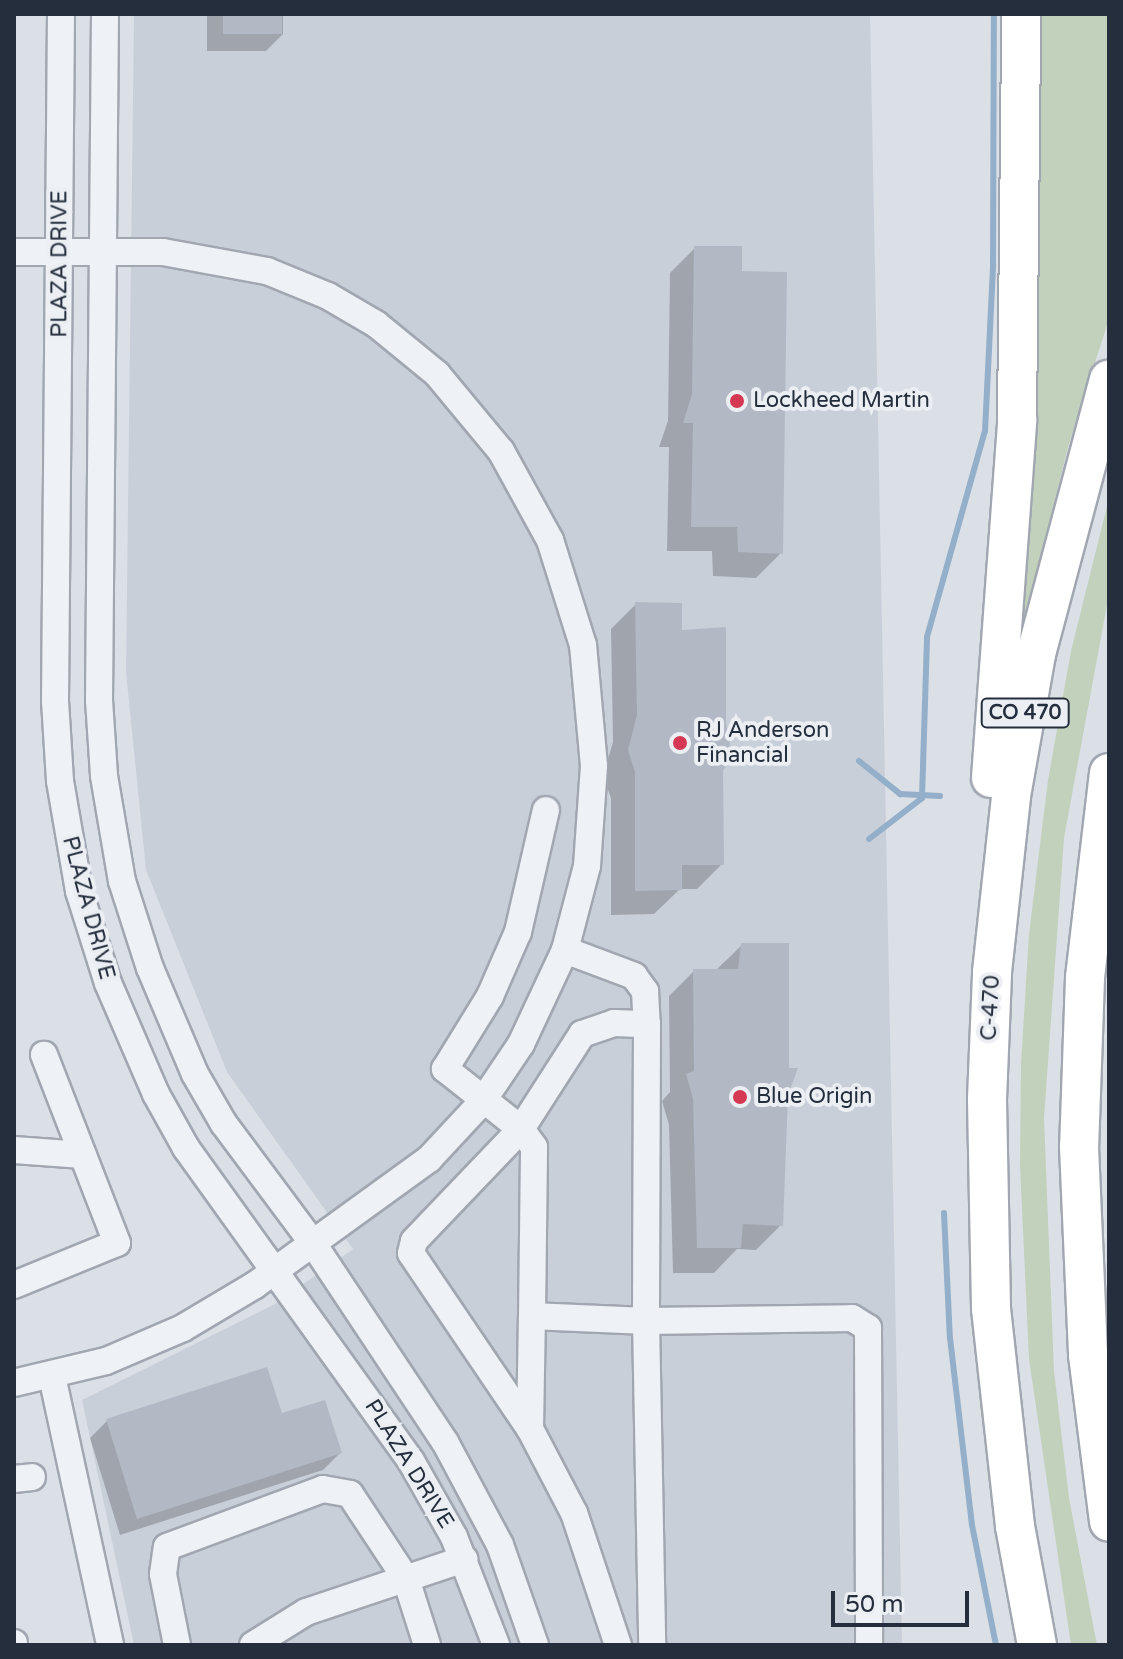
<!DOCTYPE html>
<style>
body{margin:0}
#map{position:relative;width:1123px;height:1659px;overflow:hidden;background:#dbe0e7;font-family:"Varela Round",sans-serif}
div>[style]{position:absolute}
.built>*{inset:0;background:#c9cfd9}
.green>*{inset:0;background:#c2d1bc}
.shadow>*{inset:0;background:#0003}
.stream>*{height:6px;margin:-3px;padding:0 3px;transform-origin:3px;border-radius:3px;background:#94afc9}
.building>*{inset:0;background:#b2b9c4;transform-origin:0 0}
.roads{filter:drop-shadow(2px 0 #a1a7b1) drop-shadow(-2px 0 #a1a7b1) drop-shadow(0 2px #a1a7b1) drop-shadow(0 -2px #a1a7b1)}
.minor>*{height:26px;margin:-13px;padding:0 13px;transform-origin:13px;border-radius:13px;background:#eef1f5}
.highway>*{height:38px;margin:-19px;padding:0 19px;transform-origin:19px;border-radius:19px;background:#fff}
.dots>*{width:22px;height:22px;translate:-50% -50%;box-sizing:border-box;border:4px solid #ebeff4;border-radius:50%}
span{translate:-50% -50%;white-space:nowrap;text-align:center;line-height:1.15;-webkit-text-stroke:8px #ebeff4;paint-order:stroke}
.shield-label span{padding:2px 6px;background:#ebeff4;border:2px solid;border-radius:6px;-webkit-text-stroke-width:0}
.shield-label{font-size:20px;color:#252e3d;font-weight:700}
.street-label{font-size:22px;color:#252e3d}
.poi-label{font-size:22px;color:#252e3d}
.left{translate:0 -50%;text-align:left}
.frame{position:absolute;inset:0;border:16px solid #252e3d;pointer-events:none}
.scale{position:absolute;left:831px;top:1591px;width:138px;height:36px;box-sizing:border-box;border:4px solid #252e3d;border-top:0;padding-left:10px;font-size:24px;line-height:28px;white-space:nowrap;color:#252e3d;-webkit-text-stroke:6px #ebeff4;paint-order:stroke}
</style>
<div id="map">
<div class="built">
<div style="clip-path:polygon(134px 14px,870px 14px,902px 1645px,134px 1645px,82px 1400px,275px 1304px,353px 1249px,227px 1072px,146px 870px,126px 672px)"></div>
</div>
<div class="green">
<div style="clip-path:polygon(1034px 14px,1109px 14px,1109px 319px,1068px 447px,1020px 639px)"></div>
<div style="clip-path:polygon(1109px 498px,1109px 594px,1064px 838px,1044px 1118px,1054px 1371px,1069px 1498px,1097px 1645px,1071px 1645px,1029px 1359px,1020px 1166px,1021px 1064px,1029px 934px,1048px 780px,1071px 651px)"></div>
</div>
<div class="shadow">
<div style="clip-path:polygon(207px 14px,283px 14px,283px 34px,266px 51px,207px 51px)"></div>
<div style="clip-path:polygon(695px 248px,781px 553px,756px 578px,713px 576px,712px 551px,667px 551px,669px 447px,659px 447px,668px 421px,670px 273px)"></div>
<div style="clip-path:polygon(636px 604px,680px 632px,721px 770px,722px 864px,697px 889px,680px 889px,654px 914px,611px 915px,611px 798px,603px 776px,613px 742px,611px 629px)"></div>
<div style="clip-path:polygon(742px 945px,786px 1094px,781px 1225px,756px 1250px,737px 1249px,714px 1273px,673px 1273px,669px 1125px,662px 1101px,670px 1092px,669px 996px,694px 971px,715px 971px)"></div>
<div style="clip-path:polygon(266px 1370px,281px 1416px,340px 1453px,323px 1470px,120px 1535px,90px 1438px,107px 1421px)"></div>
</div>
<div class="stream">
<div style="left:859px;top:761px;width:53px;rotate:38.8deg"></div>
<div style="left:900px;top:794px;width:40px;rotate:2.9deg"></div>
<div style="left:869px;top:839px;width:67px;rotate:-37.7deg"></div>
<div style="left:922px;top:798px;width:161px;rotate:-88.2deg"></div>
<div style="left:927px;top:637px;width:214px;rotate:-74.3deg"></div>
<div style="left:985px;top:431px;width:166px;rotate:-87.2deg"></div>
<div style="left:993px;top:265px;width:251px;rotate:-89.8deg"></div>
<div style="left:944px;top:1213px;width:125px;rotate:87.3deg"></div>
<div style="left:950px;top:1338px;width:188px;rotate:83.3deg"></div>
<div style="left:972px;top:1525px;width:122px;rotate:78.7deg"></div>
</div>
<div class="building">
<div style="left:223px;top:14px;width:59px;height:20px"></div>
<div style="clip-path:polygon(694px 246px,742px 246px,742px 271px,787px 272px,783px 554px,738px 552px,737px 527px,691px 527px,693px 423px,683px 423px,692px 394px)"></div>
<div style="clip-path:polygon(635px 602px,682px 603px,682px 630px,726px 627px,726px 724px,732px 754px,723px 771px,724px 865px,682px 865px,682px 890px,635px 891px,635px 772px,628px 750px,637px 715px)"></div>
<div style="clip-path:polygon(741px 943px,789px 943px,789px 1068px,798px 1068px,788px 1095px,783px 1226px,743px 1224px,741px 1248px,697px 1248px,693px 1099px,686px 1074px,694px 1071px,693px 969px,738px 969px)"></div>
<div style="clip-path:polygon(267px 1367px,282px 1413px,325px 1400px,342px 1453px,137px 1519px,106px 1419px)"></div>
</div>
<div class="roads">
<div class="minor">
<div style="left:61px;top:14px;width:687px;rotate:90.5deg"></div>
<div style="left:55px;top:701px;width:80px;rotate:86.4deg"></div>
<div style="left:60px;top:781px;width:112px;rotate:80.2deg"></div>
<div style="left:79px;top:891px;width:96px;rotate:72.5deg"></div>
<div style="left:108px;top:983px;width:121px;rotate:66.6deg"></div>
<div style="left:156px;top:1094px;width:62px;rotate:60.9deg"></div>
<div style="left:186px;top:1148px;width:385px;rotate:54.3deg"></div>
<div style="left:411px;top:1461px;width:87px;rotate:60.5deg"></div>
<div style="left:454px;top:1537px;width:116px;rotate:68.7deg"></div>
<div style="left:105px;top:14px;width:686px;rotate:90.5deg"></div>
<div style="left:99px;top:700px;width:76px;rotate:86.2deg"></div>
<div style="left:104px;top:776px;width:107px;rotate:80.3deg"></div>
<div style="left:122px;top:881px;width:91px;rotate:72.2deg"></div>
<div style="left:150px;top:968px;width:115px;rotate:67deg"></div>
<div style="left:195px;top:1074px;width:58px;rotate:59.9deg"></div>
<div style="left:224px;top:1124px;width:147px;rotate:53.3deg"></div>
<div style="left:312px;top:1242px;width:240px;rotate:56.4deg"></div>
<div style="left:445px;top:1442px;width:117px;rotate:61.9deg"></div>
<div style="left:500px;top:1545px;width:106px;rotate:70.7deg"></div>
<div style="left:14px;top:252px;width:149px"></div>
<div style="left:163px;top:252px;width:106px;rotate:10.4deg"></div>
<div style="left:267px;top:271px;width:66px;rotate:22.3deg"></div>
<div style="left:328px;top:296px;width:56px;rotate:30.3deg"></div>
<div style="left:376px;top:324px;width:79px;rotate:39.3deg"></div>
<div style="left:437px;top:374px;width:100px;rotate:50.3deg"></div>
<div style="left:501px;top:451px;width:102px;rotate:61.2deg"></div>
<div style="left:550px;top:540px;width:110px;rotate:72.6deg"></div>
<div style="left:583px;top:645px;width:121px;rotate:84.8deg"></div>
<div style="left:594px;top:766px;width:100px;rotate:94deg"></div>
<div style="left:587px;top:866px;width:87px;rotate:104.7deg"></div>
<div style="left:565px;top:950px;width:104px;rotate:115.1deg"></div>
<div style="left:521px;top:1044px;width:70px;rotate:123.9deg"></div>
<div style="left:482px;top:1102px;width:78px;rotate:132.9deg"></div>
<div style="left:429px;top:1159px;width:215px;rotate:144.1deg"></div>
<div style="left:255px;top:1285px;width:84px;rotate:149.2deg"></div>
<div style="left:183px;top:1328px;width:84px;rotate:156.8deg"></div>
<div style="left:106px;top:1361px;width:95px;rotate:166.6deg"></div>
<div style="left:565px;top:950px;width:74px;rotate:20.6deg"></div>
<div style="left:634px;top:976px;width:19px;rotate:54deg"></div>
<div style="left:645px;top:991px;width:33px;rotate:87deg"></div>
<div style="left:14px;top:1150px;width:69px;rotate:4.1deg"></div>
<div style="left:14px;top:1285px;width:111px;rotate:-22.2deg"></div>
<div style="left:117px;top:1243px;width:202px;rotate:-111.2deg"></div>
<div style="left:532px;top:1316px;width:169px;rotate:-89.3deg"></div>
<div style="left:534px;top:1147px;width:22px;rotate:-126deg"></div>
<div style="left:521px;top:1129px;width:97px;rotate:-141.7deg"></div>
<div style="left:445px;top:1069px;width:86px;rotate:-58.3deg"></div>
<div style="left:490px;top:996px;width:70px;rotate:-66.4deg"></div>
<div style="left:518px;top:932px;width:125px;rotate:-77.1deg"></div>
<div style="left:52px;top:1376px;width:275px;rotate:77.8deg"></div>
<div style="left:530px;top:1429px;width:113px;rotate:-89deg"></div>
<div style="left:532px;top:1316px;width:114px;rotate:2.5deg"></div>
<div style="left:646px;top:1321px;width:324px;rotate:88.9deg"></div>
<div style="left:14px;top:1479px;width:18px;rotate:-6deg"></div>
<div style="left:14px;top:1643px;width:2px;rotate:90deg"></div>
<div style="left:177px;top:1645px;width:72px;rotate:-101.2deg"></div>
<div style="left:163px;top:1574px;width:27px;rotate:-82deg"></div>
<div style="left:167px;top:1547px;width:166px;rotate:-20.4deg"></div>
<div style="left:323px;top:1489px;width:27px;rotate:10deg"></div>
<div style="left:350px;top:1494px;width:102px;rotate:56.6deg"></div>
<div style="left:406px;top:1579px;width:69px;rotate:72.3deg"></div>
<div style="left:253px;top:1645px;width:62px;rotate:-31.9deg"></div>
<div style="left:306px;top:1612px;width:167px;rotate:-18.5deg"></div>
<div style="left:618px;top:1645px;width:139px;rotate:-108.4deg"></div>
<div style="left:574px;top:1513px;width:95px;rotate:-117.6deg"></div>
<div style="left:530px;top:1429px;width:212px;rotate:-124.1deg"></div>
<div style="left:411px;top:1253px;width:12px;rotate:-76deg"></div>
<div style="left:414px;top:1241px;width:155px;rotate:-46.3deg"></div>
<div style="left:521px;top:1129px;width:113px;rotate:-57.3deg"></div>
<div style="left:582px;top:1034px;width:34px;rotate:-19deg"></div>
<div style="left:614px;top:1023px;width:33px;rotate:2deg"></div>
<div style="left:647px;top:1024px;width:297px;rotate:90.2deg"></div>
<div style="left:646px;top:1321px;width:206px;rotate:-0.8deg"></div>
<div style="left:852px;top:1318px;width:19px;rotate:32deg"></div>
<div style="left:868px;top:1328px;width:317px;rotate:89.8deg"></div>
</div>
<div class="highway">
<div style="left:1109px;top:773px;width:206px;rotate:96.7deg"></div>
<div style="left:1085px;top:978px;width:169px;rotate:92deg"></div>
<div style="left:1079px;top:1147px;width:208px;rotate:87.5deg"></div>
<div style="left:1088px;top:1355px;width:168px;rotate:82.8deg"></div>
<div style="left:991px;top:778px;width:359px;rotate:-85.8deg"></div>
<div style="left:1017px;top:420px;width:406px;rotate:-89.4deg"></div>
<div style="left:1037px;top:1645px;width:121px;rotate:-100.5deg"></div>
<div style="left:1015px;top:1526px;width:219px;rotate:-96.3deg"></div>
<div style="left:991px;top:1308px;width:209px;rotate:-91.1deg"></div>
<div style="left:987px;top:1099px;width:127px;rotate:-87.7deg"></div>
<div style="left:992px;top:972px;width:177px;rotate:-83.8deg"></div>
<div style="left:1011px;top:796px;width:144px;rotate:-80deg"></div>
<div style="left:1036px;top:654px;width:284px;rotate:-75.1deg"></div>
</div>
</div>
<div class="dots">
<div style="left:737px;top:401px;background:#d43853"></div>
<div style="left:680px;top:743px;background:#d43853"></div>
<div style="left:740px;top:1097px;background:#d43853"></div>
</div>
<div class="shield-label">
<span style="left:1025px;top:713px">CO 470</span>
</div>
<div class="street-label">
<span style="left:60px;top:264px;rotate:-90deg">PLAZA DRIVE</span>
<span style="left:88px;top:908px;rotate:75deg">PLAZA DRIVE</span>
<span style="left:991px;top:1008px;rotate:-87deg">C-470</span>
<span style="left:409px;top:1464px;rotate:58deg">PLAZA DRIVE</span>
</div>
<div class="poi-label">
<span class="left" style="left:753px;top:401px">Lockheed Martin</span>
<span class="left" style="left:696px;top:743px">RJ Anderson<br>Financial</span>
<span class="left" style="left:756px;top:1097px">Blue Origin</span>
</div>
<div class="frame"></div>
<div class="scale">50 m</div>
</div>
